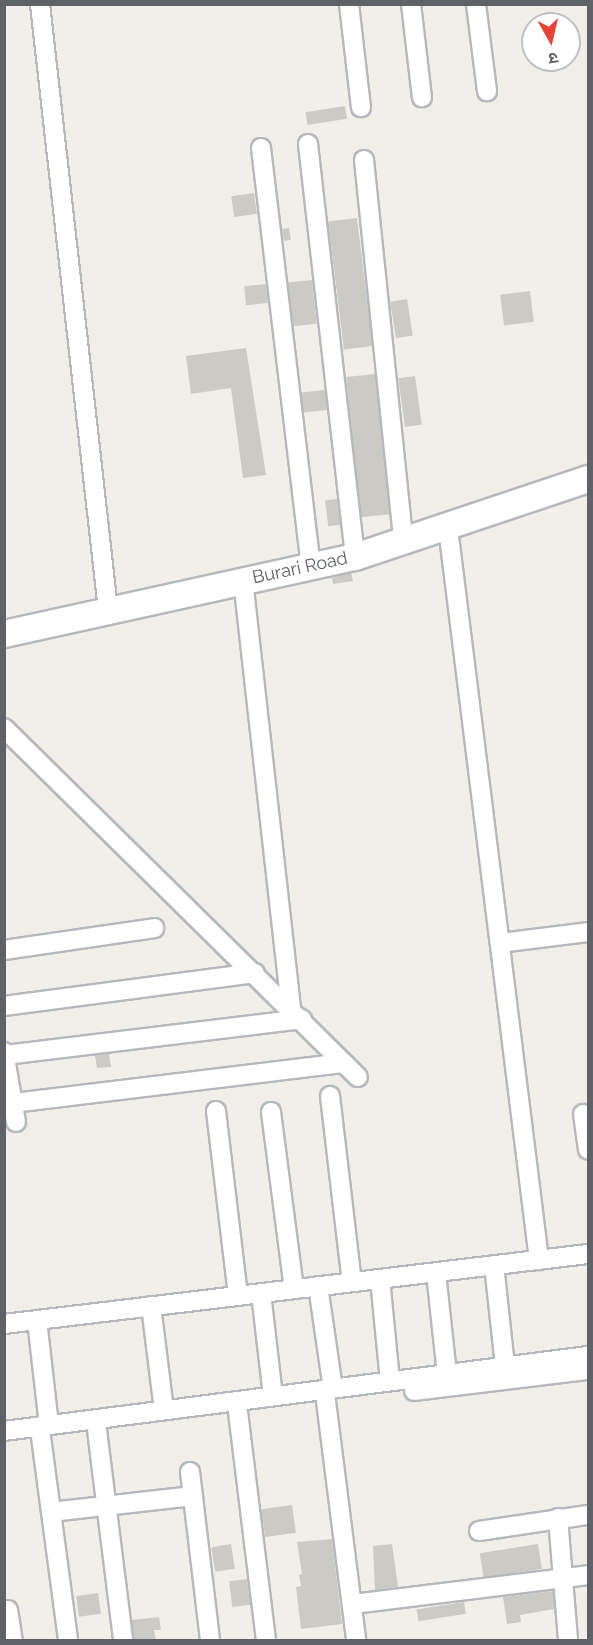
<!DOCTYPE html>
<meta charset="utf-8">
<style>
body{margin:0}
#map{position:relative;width:593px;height:1645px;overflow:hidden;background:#f1efe8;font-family:Raleway,"Noto Sans Devanagari",sans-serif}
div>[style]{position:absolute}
.building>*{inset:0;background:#cccac5;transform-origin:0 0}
.roads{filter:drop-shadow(2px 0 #b5b8bc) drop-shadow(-2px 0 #b5b8bc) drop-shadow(0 2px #b5b8bc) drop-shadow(0 -2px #b5b8bc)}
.street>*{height:18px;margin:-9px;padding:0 9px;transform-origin:9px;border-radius:9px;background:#fff}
.secondary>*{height:26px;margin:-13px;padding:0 13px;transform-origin:13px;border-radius:13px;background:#fff}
span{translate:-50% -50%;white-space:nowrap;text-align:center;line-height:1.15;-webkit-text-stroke:6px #fff;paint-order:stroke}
.street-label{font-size:18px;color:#5f6368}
.frame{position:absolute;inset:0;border:6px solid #5f6368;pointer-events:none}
.north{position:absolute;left:521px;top:12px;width:60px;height:60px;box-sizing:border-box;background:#fff;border:2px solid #bfc1c3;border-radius:50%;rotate:172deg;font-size:16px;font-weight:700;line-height:24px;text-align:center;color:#5f6368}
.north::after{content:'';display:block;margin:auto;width:21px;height:27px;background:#ea4335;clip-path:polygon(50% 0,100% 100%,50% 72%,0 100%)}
</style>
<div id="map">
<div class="building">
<div style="left:345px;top:106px;width:13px;height:40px;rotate:81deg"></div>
<div style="left:254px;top:193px;width:21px;height:23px;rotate:82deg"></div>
<div style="left:357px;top:218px;width:129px;height:29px;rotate:83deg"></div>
<div style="left:289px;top:228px;width:12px;height:7px;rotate:81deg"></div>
<div style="left:312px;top:280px;width:44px;height:24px;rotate:84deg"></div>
<div style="left:266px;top:284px;width:19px;height:22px;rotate:84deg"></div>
<div style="left:530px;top:291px;width:31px;height:30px;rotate:83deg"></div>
<div style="left:407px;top:299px;width:37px;height:17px;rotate:81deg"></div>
<div style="clip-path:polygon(246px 348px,266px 475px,243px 478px,231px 388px,191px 394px,186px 356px)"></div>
<div style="left:375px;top:374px;width:141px;height:29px;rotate:84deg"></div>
<div style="left:415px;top:376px;width:49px;height:17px;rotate:82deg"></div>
<div style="left:325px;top:390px;width:20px;height:24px;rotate:84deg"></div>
<div style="left:337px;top:499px;width:26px;height:12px;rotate:83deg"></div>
<div style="clip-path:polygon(351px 573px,353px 581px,333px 584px,332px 578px)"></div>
<div style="clip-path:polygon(109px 1054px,111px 1067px,97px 1068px,95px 1055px)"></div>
<div style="left:292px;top:1505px;width:28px;height:31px;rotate:82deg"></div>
<div style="clip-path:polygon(332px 1539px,342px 1624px,301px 1629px,296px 1587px,301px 1586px,299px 1575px,302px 1574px,297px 1542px)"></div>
<div style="left:231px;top:1544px;width:25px;height:20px;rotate:81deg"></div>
<div style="clip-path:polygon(392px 1544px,398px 1587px,375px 1590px,373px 1546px)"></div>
<div style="left:538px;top:1544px;width:25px;height:59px;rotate:81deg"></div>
<div style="left:247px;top:1579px;width:26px;height:18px;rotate:83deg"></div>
<div style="clip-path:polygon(553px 1591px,554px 1609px,520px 1615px,521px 1622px,507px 1624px,503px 1597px)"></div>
<div style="left:98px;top:1593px;width:21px;height:22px;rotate:82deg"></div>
<div style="left:464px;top:1602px;width:12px;height:48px;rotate:81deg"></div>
<div style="clip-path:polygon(159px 1617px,161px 1630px,154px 1630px,156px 1641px,134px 1641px,132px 1620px)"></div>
</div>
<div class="roads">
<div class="street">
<div style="left:40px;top:4px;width:609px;rotate:83.59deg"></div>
<div style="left:349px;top:4px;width:104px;rotate:83.4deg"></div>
<div style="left:411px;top:4px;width:94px;rotate:83.3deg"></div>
<div style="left:476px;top:4px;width:88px;rotate:82.8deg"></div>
<div style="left:308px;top:144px;width:416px;rotate:83.5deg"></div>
<div style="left:261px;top:148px;width:423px;rotate:83.2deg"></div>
<div style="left:364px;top:160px;width:386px;rotate:84.1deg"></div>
<div style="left:448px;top:528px;width:738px;rotate:82.91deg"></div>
<div style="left:243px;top:580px;width:432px;rotate:83.6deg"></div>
<div style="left:4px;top:728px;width:497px;rotate:44.6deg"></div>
<div style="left:500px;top:943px;width:89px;rotate:-7.1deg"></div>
<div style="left:4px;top:950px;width:152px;rotate:-8.3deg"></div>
<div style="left:4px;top:1006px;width:253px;rotate:-7.5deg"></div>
<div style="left:4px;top:1052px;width:71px;rotate:80.3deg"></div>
<div style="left:5px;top:1055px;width:299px;rotate:-6.9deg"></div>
<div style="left:330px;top:1096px;width:187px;rotate:83.3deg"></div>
<div style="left:13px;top:1103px;width:333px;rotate:-6.9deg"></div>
<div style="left:216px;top:1111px;width:186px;rotate:83.2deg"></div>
<div style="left:271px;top:1112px;width:178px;rotate:82.6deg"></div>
<div style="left:583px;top:1114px;width:36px;rotate:82deg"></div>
<div style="left:494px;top:1265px;width:103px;rotate:83.8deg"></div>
<div style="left:436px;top:1273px;width:102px;rotate:83.8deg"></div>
<div style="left:380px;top:1279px;width:102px;rotate:84.4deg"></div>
<div style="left:318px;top:1286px;width:104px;rotate:81.7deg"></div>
<div style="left:261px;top:1293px;width:104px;rotate:83.4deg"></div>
<div style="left:151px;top:1306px;width:105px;rotate:82.9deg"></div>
<div style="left:37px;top:1320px;width:106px;rotate:83.5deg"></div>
<div style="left:4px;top:1324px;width:588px;rotate:-6.84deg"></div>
<div style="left:414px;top:1391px;width:175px;rotate:-6.9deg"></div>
<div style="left:326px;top:1401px;width:241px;rotate:82.8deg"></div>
<div style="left:238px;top:1412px;width:230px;rotate:83deg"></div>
<div style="left:97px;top:1430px;width:212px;rotate:82.9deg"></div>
<div style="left:4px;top:1431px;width:589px;rotate:-7.32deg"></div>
<div style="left:41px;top:1437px;width:205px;rotate:82.4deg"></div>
<div style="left:190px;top:1472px;width:169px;rotate:83.2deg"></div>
<div style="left:51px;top:1512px;width:143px;rotate:-6.4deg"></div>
<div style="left:558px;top:1518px;width:122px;rotate:85.3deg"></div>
<div style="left:479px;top:1531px;width:110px;rotate:-8.4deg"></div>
<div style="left:353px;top:1604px;width:237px;rotate:-7deg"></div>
<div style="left:8px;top:1610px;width:30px;rotate:81deg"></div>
</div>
<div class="secondary">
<div style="left:4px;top:634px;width:359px;rotate:-12.4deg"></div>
<div style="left:355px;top:557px;width:246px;rotate:-18.5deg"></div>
</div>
</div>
<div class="street-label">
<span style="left:300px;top:568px;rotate:-12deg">Burari Road</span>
</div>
<div class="frame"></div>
<div class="north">उ</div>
</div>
